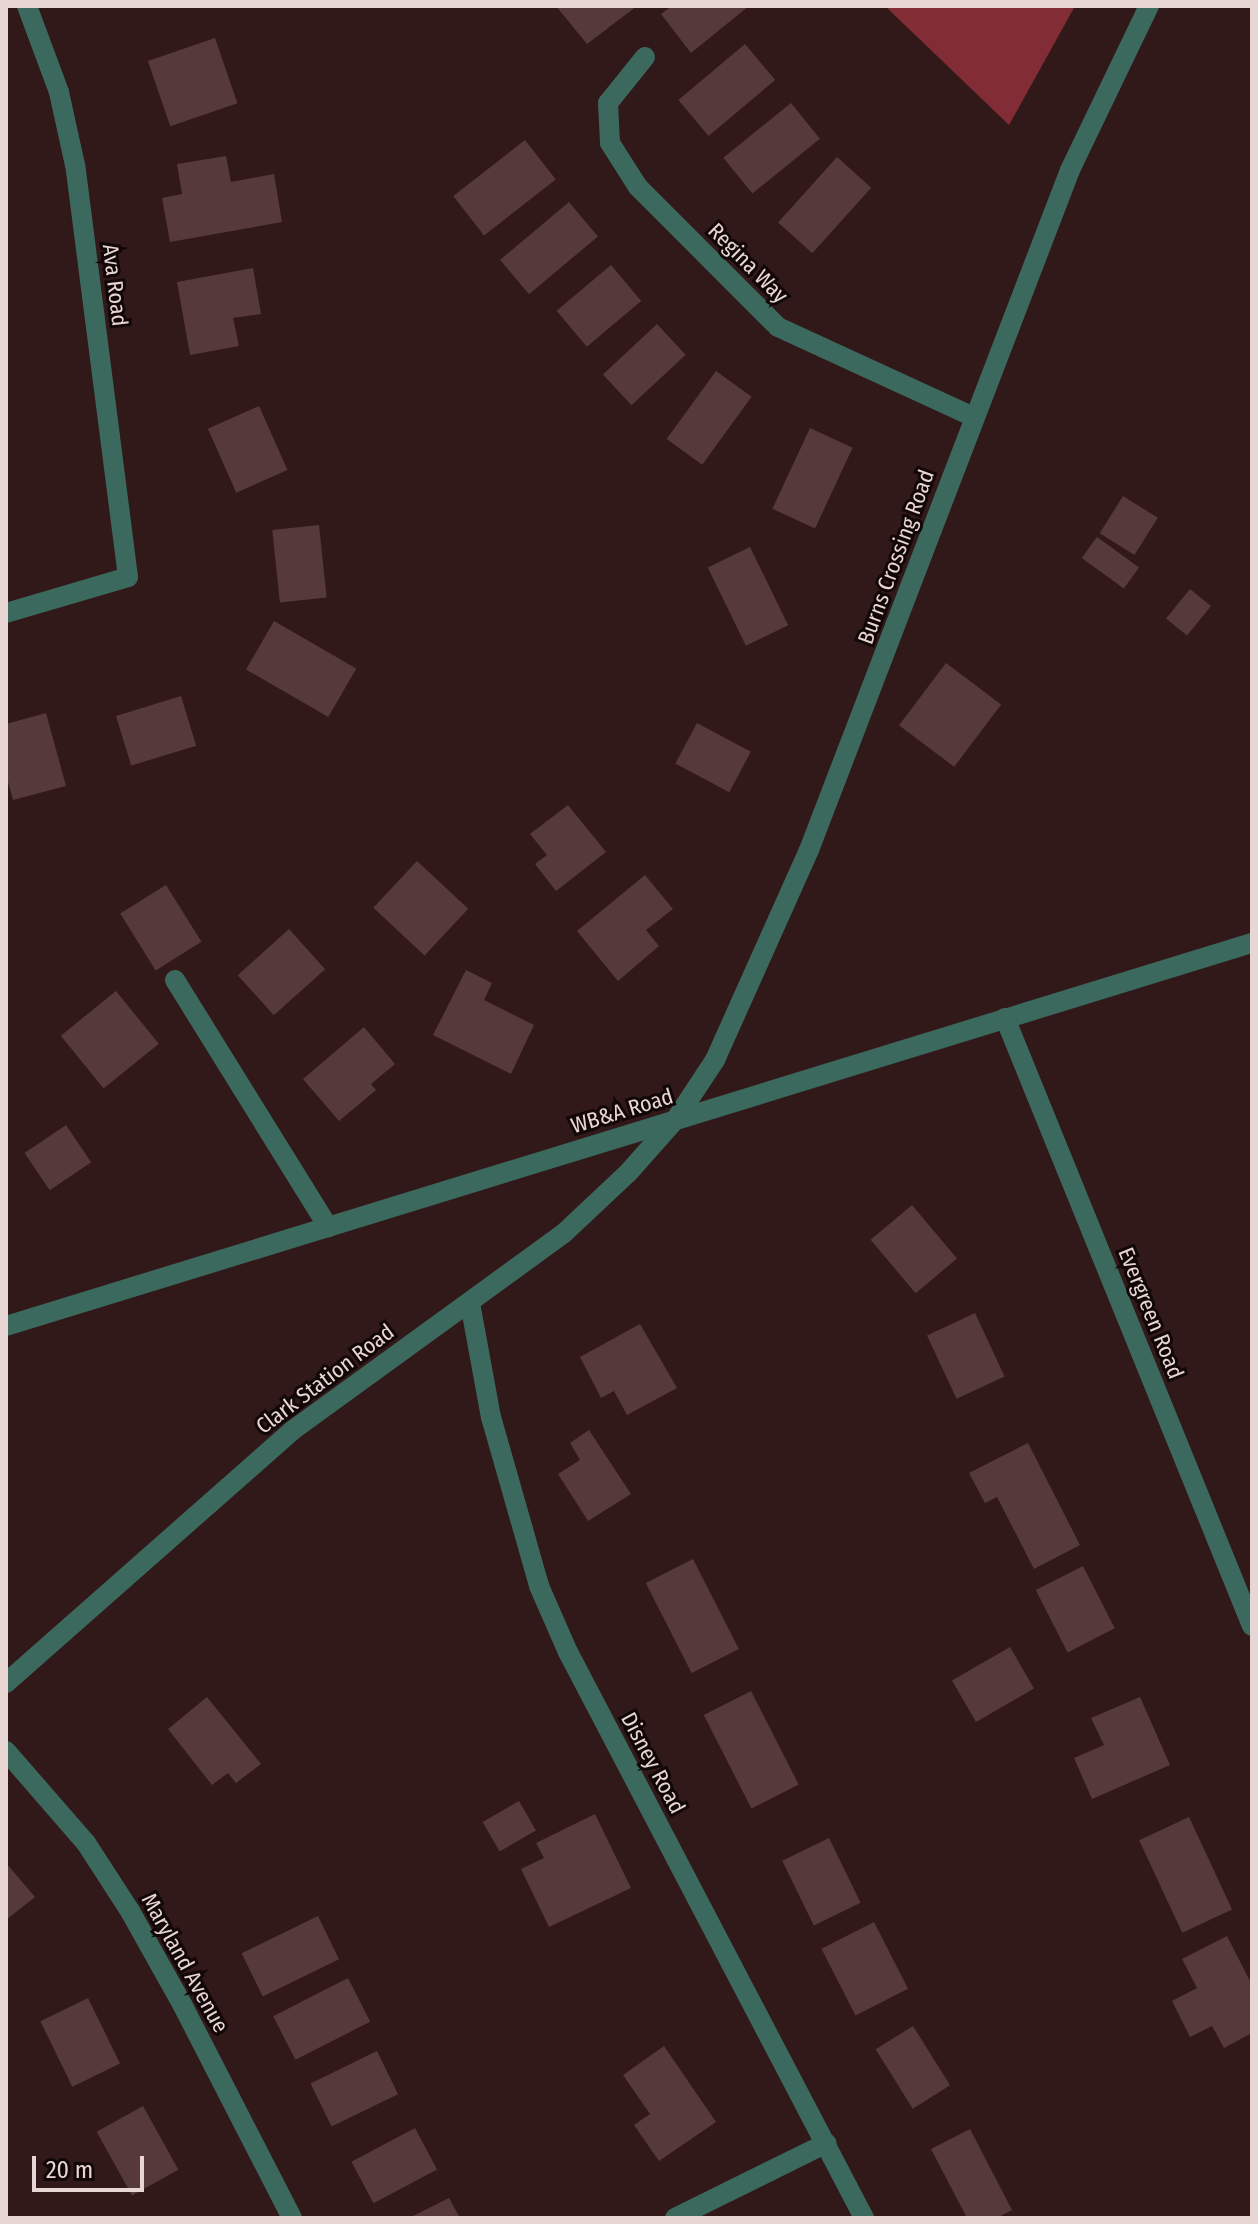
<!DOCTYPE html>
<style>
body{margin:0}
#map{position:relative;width:1258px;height:2224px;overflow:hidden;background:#311819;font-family:"Fira Sans Condensed",sans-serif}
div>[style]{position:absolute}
.forest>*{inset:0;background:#822d35}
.building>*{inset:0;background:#563a3b;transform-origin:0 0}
.minor>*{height:20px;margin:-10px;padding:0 10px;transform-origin:10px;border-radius:10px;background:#3c695e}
span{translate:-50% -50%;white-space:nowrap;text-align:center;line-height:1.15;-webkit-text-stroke:6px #120707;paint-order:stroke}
.street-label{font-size:22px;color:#e8d6d5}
.frame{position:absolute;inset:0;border:8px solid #e8d6d5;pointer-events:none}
.scale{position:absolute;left:32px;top:2156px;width:112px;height:36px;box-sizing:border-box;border:4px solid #e8d6d5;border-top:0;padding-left:10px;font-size:24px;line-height:28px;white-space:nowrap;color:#e8d6d5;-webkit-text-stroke:6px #120707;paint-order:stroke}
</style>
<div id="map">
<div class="forest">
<div style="clip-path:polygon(885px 6px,1075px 6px,1009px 125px)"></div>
</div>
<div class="building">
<div style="clip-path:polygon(556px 6px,637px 6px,587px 44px)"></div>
<div style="clip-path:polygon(672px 6px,749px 6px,691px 53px,661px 14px)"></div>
<div style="left:215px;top:38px;width:69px;height:71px;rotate:71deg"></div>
<div style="left:745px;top:44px;width:47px;height:87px;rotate:50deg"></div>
<div style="left:791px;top:103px;width:46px;height:87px;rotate:51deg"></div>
<div style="left:525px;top:140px;width:50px;height:91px;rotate:52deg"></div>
<div style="clip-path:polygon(226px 156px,231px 182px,274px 174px,282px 222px,170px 242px,162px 198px,182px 194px,177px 164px)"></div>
<div style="left:837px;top:157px;width:46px;height:88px;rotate:42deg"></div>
<div style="left:569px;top:202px;width:45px;height:90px;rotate:50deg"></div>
<div style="left:611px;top:265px;width:47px;height:71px;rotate:50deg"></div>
<div style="clip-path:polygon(253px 268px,261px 314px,233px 318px,239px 346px,190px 355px,177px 282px)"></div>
<div style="left:657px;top:324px;width:42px;height:74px;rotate:47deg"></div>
<div style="left:716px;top:371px;width:44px;height:84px;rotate:36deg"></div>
<div style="left:259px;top:406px;width:70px;height:56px;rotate:66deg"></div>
<div style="left:810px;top:428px;width:47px;height:89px;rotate:25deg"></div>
<div style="left:1123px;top:496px;width:41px;height:44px;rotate:32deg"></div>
<div style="left:319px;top:525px;width:73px;height:47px;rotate:84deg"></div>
<div style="left:1097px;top:537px;width:52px;height:26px;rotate:36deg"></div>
<div style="left:750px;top:547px;width:87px;height:47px;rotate:64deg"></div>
<div style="left:1190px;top:589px;width:27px;height:38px;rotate:39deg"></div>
<div style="left:274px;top:621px;width:95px;height:56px;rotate:30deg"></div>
<div style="left:946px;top:663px;width:69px;height:78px;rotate:37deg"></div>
<div style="left:181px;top:696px;width:52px;height:68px;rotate:73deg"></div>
<div style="clip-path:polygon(46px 713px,66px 786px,13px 800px,6px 775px,6px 724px)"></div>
<div style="left:697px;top:723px;width:61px;height:46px;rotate:28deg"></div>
<div style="clip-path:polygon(568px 805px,606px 852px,556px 891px,535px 864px,547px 855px,530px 834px)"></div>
<div style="left:417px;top:861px;width:70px;height:64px;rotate:43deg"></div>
<div style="clip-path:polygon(645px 875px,673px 909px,646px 930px,659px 946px,618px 981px,577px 931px)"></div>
<div style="left:166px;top:885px;width:67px;height:54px;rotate:58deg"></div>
<div style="left:289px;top:929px;width:54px;height:69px;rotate:48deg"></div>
<div style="clip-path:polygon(466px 970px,492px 983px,484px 1000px,534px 1025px,511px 1074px,433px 1035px)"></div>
<div style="left:116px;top:991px;width:68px;height:71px;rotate:51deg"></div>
<div style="clip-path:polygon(364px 1027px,395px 1064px,371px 1084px,376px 1090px,339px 1121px,303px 1079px)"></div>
<div style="left:66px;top:1125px;width:45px;height:50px;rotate:56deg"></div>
<div style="left:912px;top:1205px;width:70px;height:54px;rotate:50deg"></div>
<div style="left:975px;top:1313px;width:70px;height:53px;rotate:65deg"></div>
<div style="clip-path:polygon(640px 1324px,677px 1388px,627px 1415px,614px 1391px,601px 1398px,580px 1357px)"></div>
<div style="clip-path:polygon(589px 1430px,631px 1494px,588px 1521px,558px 1474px,580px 1460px,570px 1443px)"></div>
<div style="clip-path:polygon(1028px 1443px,1080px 1545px,1034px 1569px,997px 1497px,985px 1503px,969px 1473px)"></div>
<div style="left:693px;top:1559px;width:101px;height:53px;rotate:63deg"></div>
<div style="left:1083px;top:1566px;width:70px;height:53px;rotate:63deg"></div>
<div style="left:1010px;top:1647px;width:48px;height:67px;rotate:60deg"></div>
<div style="left:751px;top:1691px;width:105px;height:53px;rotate:63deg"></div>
<div style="clip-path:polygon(207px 1697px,261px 1764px,236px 1783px,228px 1773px,212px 1785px,168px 1729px)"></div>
<div style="clip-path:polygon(1140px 1697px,1170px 1765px,1092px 1799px,1074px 1758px,1104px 1745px,1091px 1718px)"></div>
<div style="left:519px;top:1801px;width:34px;height:42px;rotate:60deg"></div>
<div style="clip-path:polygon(595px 1814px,631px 1888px,549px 1927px,521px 1869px,544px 1858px,536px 1843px)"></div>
<div style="left:1189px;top:1817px;width:102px;height:55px;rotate:65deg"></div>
<div style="left:829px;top:1838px;width:72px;height:52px;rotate:64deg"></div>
<div style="clip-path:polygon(6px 1863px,35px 1897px,6px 1920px)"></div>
<div style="left:318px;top:1916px;width:48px;height:85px;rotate:64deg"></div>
<div style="left:874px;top:1922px;width:75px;height:59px;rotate:63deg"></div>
<div style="clip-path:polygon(1227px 1936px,1252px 1985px,1252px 2033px,1224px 2048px,1212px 2026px,1190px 2037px,1172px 2001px,1197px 1988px,1182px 1959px)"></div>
<div style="left:348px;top:1978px;width:49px;height:84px;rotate:63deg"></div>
<div style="left:88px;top:1998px;width:73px;height:53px;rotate:64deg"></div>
<div style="left:913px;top:2026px;width:70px;height:44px;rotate:58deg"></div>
<div style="clip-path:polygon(664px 2046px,716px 2122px,659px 2161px,634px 2125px,650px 2114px,623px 2075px)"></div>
<div style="left:377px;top:2051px;width:48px;height:74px;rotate:64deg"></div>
<div style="left:143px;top:2106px;width:73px;height:53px;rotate:61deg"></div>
<div style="left:415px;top:2128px;width:47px;height:72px;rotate:62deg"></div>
<div style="clip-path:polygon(970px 2129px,1012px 2210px,997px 2218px,967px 2218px,931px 2149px)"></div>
<div style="clip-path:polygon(449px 2198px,460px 2218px,409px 2218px)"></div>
</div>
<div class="minor">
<div style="left:645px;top:57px;width:59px;rotate:128.8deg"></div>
<div style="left:608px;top:103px;width:40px;rotate:87.1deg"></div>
<div style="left:610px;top:143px;width:52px;rotate:57.5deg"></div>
<div style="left:638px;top:187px;width:198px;rotate:45deg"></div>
<div style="left:778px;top:327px;width:216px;rotate:24.7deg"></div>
<div style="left:6px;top:613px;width:127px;rotate:-16.4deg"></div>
<div style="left:128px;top:577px;width:415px;rotate:-97.3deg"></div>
<div style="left:75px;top:165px;width:75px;rotate:-102.4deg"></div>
<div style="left:59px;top:92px;width:92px;rotate:-110.4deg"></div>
<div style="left:175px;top:980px;width:291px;rotate:58.2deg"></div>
<div style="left:1005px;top:1018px;width:656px;rotate:67.89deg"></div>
<div style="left:470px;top:1303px;width:116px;rotate:79.6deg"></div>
<div style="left:491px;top:1417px;width:176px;rotate:74.1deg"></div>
<div style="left:539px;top:1586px;width:72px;rotate:66.3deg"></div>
<div style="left:568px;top:1652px;width:639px;rotate:62.39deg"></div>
<div style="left:6px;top:1326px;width:1304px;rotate:-17.09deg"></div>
<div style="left:6px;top:1683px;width:383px;rotate:-41.4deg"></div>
<div style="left:293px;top:1430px;width:334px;rotate:-36deg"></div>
<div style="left:563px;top:1234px;width:89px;rotate:-43.2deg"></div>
<div style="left:628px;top:1173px;width:72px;rotate:-48.4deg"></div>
<div style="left:676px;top:1119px;width:71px;rotate:-56.5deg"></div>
<div style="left:715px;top:1060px;width:230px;rotate:-65.9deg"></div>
<div style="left:809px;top:850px;width:728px;rotate:-69deg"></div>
<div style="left:1070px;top:170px;width:182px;rotate:-64.3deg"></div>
<div style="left:6px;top:1751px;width:122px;rotate:49deg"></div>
<div style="left:86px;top:1843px;width:81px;rotate:57.1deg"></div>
<div style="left:130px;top:1911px;width:109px;rotate:60.8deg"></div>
<div style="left:183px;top:2006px;width:238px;rotate:62.8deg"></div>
<div style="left:675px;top:2218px;width:169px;rotate:-26.3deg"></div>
</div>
<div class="street-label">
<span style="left:748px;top:263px;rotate:45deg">Regina Way</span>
<span style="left:115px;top:285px;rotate:83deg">Ava Road</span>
<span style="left:896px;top:557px;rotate:-70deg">Burns Crossing Road</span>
<span style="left:622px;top:1111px;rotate:-17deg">WB&amp;A Road</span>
<span style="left:1151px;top:1313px;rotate:68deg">Evergreen Road</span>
<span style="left:325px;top:1379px;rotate:-37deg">Clark Station Road</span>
<span style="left:653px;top:1763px;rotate:62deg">Disney Road</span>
<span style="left:185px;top:1963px;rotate:61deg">Maryland Avenue</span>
</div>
<div class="frame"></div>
<div class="scale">20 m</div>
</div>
